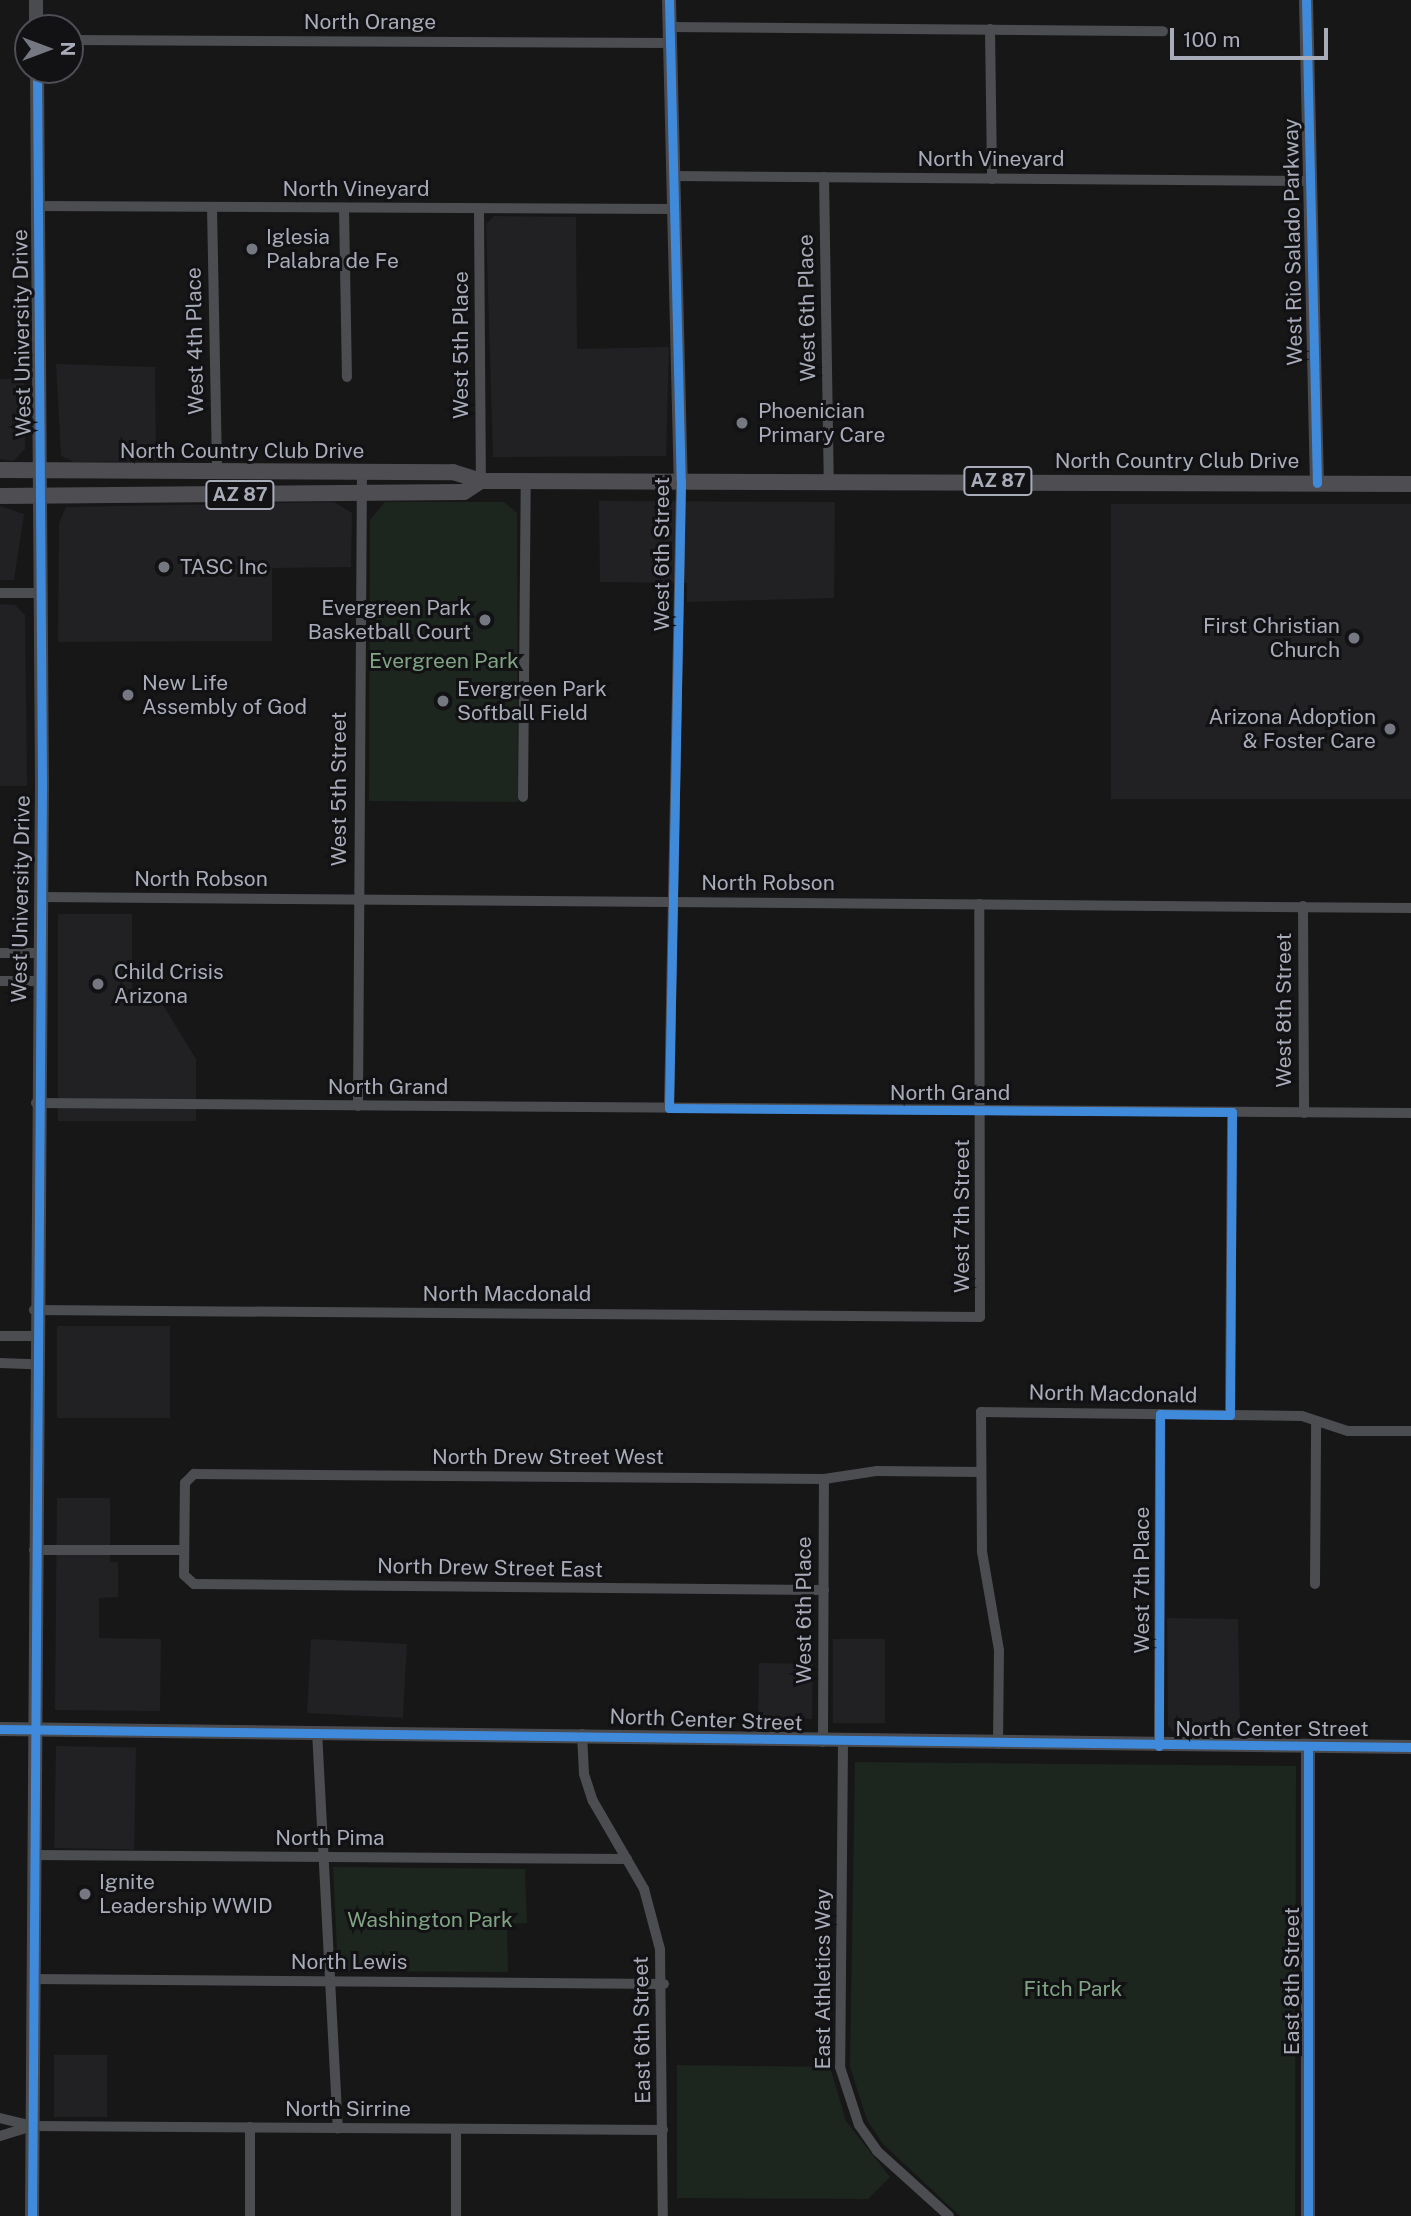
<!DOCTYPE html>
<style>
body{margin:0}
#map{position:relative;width:1411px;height:2216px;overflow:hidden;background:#171718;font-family:"Public Sans",sans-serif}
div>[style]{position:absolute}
.built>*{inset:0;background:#212124;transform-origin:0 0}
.green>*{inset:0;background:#1d251f}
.street>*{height:10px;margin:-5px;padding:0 5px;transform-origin:5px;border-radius:5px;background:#4b4d51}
.secondary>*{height:14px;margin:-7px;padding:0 7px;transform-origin:7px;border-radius:7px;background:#4a4b4f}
.primary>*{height:16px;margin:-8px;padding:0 8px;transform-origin:8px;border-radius:8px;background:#4e4e52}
.cycleway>*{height:9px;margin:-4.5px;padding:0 4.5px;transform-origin:4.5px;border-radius:4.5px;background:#408adc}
.dots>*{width:19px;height:19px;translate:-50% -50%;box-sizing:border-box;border:4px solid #121114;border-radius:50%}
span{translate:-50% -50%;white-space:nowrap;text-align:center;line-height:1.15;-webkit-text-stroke:6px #121114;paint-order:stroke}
.shield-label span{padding:2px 5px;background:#121114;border:2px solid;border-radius:5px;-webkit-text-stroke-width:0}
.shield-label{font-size:19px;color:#a8acb9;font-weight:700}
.street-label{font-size:21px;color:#a8acb9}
.poi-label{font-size:21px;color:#a8acb9}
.left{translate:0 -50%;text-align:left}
.right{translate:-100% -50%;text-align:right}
.park-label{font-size:21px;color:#7fa483}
.north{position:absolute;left:14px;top:14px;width:70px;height:70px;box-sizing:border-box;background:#121114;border:2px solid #4e4f56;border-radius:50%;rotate:90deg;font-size:19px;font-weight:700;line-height:28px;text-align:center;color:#a8acb9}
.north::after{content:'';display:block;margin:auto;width:24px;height:32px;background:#757881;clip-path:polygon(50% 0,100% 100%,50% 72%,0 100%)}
.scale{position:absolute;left:1170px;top:28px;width:158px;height:32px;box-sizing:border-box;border:4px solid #a8acb9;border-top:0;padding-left:9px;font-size:21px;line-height:24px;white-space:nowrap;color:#a8acb9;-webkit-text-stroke:5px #121114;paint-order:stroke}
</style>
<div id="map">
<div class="built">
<div style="clip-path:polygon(494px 216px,576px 217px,577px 349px,669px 347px,666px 456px,493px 457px,486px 224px)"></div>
<div style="clip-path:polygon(56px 364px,155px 367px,156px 461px,74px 462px,61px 456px)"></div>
<div style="clip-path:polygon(0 379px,24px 379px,25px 449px,13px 461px,0 459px)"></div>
<div style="clip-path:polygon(599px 501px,835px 502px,834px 598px,687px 602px,687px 583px,600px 582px)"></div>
<div style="clip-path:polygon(334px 502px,352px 513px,351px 567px,272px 568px,272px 641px,58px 642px,59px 523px,66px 507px)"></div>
<div style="left:1111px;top:504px;width:300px;height:295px"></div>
<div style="clip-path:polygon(0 506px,24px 514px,14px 580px,0 580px)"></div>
<div style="clip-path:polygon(0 604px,15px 605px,25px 615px,27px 786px,0 786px)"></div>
<div style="clip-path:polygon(58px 914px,132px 914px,132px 992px,163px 993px,163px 1005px,196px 1059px,196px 1121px,58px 1121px)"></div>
<div style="left:57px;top:1326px;width:113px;height:92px"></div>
<div style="clip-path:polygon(57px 1498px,110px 1498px,110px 1562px,118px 1562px,118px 1597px,99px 1598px,99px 1638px,161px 1639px,160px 1711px,55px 1710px)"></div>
<div style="clip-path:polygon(1167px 1618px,1238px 1619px,1240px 1732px,1173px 1731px,1168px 1726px)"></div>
<div style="left:311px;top:1639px;width:96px;height:74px;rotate:3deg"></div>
<div style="left:833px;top:1639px;width:52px;height:84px"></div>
<div style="left:759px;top:1663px;width:54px;height:55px;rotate:1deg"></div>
<div style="left:56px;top:1746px;width:80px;height:102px;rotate:1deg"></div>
<div style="left:54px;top:2055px;width:53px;height:62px"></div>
</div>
<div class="green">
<div style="clip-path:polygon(385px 502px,504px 502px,517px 513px,518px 802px,369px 801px,370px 520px)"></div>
<div style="clip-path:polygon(855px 1762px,1296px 1766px,1295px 2216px,960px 2216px,883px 2144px,867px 2120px,850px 2067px)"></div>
<div style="clip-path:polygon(333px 1867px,525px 1869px,527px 1923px,507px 1924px,508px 1972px,338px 1971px)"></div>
<div style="clip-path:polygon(677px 2065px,830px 2067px,846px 2121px,890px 2177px,868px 2199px,677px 2198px)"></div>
</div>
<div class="street">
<div style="left:669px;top:27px;width:494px;rotate:0.5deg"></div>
<div style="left:990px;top:29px;width:150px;rotate:89.2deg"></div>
<div style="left:70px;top:40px;width:600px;rotate:0.29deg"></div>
<div style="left:672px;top:176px;width:637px;rotate:0.45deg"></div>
<div style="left:824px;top:177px;width:304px;rotate:89.1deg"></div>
<div style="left:37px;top:206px;width:637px;rotate:0.27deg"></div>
<div style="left:212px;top:207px;width:266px;rotate:88.9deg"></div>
<div style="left:344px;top:208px;width:169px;rotate:89deg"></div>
<div style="left:479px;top:209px;width:272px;rotate:89.6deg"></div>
<div style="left:0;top:593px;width:42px"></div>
<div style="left:523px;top:797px;width:316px;rotate:-89.5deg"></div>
<div style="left:40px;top:897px;width:1371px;rotate:0.46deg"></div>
<div style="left:1303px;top:906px;width:207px;rotate:89.7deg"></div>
<div style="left:0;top:953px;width:38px"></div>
<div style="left:0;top:981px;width:36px"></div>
<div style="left:36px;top:1103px;width:1375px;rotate:0.42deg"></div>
<div style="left:358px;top:1106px;width:634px;rotate:-89.64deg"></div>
<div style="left:669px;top:1108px;width:627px;rotate:-88.9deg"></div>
<div style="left:34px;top:1310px;width:946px;rotate:0.42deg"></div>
<div style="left:980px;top:1317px;width:413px;rotate:-90.1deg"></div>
<div style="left:0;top:1336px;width:34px"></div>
<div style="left:0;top:1363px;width:34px;rotate:2deg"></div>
<div style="left:1230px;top:1415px;width:303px;rotate:-89.6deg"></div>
<div style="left:34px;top:1550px;width:150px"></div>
<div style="left:1315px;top:1584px;width:163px;rotate:-89.6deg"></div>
<div style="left:824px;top:1590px;width:630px;rotate:-179.45deg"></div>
<div style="left:194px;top:1584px;width:13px;rotate:-138deg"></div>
<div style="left:184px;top:1575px;width:92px;rotate:-89.4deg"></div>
<div style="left:185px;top:1483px;width:13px;rotate:-45deg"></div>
<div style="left:194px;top:1474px;width:630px;rotate:0.45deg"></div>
<div style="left:824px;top:1479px;width:54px;rotate:-8.6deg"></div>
<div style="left:877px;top:1471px;width:104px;rotate:0.6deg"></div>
<div style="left:317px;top:1731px;width:398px;rotate:87deg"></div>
<div style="left:582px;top:1734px;width:40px;rotate:87.1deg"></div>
<div style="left:584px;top:1774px;width:28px;rotate:72deg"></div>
<div style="left:593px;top:1801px;width:102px;rotate:59.9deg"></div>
<div style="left:644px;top:1889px;width:62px;rotate:75.1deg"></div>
<div style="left:660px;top:1949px;width:267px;rotate:89.4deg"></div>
<div style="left:823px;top:1742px;width:263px;rotate:-89.8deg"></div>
<div style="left:843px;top:1743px;width:324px;rotate:90.5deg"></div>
<div style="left:840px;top:2067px;width:61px;rotate:71.9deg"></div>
<div style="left:859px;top:2125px;width:32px;rotate:55deg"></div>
<div style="left:877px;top:2151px;width:97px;rotate:42.1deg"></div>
<div style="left:998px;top:1744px;width:94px;rotate:-89.4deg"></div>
<div style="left:999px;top:1650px;width:99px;rotate:-99.8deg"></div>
<div style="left:982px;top:1552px;width:140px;rotate:-90.4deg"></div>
<div style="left:981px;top:1412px;width:321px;rotate:0.7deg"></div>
<div style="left:1302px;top:1416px;width:48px;rotate:18.1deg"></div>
<div style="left:1348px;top:1431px;width:63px"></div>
<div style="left:1159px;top:1746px;width:332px;rotate:-89.8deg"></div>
<div style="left:33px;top:1855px;width:594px;rotate:0.39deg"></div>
<div style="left:33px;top:1979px;width:631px;rotate:0.45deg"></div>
<div style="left:0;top:2118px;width:34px;rotate:14deg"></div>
<div style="left:33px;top:2126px;width:630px;rotate:0.36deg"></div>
<div style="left:0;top:2136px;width:34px;rotate:-17deg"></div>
<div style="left:250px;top:2216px;width:89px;rotate:-90deg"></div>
<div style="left:456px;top:2216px;width:87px;rotate:-90deg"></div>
</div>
<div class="secondary">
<div style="left:36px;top:0;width:28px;rotate:90deg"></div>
<div style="left:669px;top:0;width:481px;rotate:88.6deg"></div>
<div style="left:1306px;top:0;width:483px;rotate:88.7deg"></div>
<div style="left:0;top:1729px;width:1411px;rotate:0.73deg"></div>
<div style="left:1308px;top:1746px;width:470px;rotate:90deg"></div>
<div style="left:32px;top:2216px;width:1431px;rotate:-89.6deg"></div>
<div style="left:42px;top:785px;width:715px;rotate:-90.4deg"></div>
</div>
<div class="primary">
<div style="left:0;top:470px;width:453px;rotate:0.3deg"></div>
<div style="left:453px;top:472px;width:29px;rotate:18deg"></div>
<div style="left:481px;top:481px;width:930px;rotate:0.18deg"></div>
<div style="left:0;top:496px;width:464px;rotate:-0.5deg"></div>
<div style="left:464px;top:492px;width:20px;rotate:-33deg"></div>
</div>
<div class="cycleway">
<div style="left:669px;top:0;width:481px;rotate:88.6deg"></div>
<div style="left:681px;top:481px;width:627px;rotate:91.1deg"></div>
<div style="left:669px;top:1108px;width:563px;rotate:0.41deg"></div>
<div style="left:1232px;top:1112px;width:303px;rotate:90.4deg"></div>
<div style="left:1230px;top:1415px;width:70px;rotate:-179.2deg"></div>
<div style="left:1160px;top:1414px;width:332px;rotate:90.2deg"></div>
<div style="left:1306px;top:0;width:483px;rotate:88.7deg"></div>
<div style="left:0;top:1729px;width:1411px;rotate:0.73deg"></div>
<div style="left:1308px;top:1746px;width:470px;rotate:90deg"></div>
<div style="left:32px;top:2216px;width:1431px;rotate:-89.6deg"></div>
<div style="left:42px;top:785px;width:715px;rotate:-90.4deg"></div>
</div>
<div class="dots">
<div style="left:252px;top:249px;background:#757881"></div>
<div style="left:742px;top:423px;background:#757881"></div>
<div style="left:164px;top:567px;background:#757881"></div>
<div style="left:485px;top:620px;background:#757881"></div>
<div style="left:1354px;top:638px;background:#757881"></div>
<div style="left:128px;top:695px;background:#757881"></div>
<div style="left:443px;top:701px;background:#757881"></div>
<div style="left:1390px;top:729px;background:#757881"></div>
<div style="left:98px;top:984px;background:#757881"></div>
<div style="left:85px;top:1894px;background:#757881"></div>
</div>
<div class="shield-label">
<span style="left:998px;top:481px">AZ 87</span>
<span style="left:240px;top:495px">AZ 87</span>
</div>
<div class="street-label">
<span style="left:370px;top:22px">North Orange</span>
<span style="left:991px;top:159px">North Vineyard</span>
<span style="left:356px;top:189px">North Vineyard</span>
<span style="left:1293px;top:242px;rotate:-91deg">West Rio Salado Parkway</span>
<span style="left:807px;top:308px;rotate:-91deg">West 6th Place</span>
<span style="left:22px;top:333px;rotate:-91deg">West University Drive</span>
<span style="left:195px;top:341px;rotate:-91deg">West 4th Place</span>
<span style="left:461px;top:345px;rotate:-90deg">West 5th Place</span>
<span style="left:242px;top:451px">North Country Club Drive</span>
<span style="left:1177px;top:461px">North Country Club Drive</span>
<span style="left:662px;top:554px;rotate:-90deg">West 6th Street</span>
<span style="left:339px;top:789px;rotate:-90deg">West 5th Street</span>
<span style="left:201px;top:879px">North Robson</span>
<span style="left:768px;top:883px">North Robson</span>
<span style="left:21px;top:899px;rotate:-89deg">West University Drive</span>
<span style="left:1284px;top:1010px;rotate:-90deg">West 8th Street</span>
<span style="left:388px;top:1087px">North Grand</span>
<span style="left:950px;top:1093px">North Grand</span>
<span style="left:962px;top:1216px;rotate:-90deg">West 7th Street</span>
<span style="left:507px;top:1294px">North Macdonald</span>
<span style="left:1113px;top:1394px;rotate:1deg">North Macdonald</span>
<span style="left:548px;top:1457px">North Drew Street West</span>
<span style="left:490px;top:1568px;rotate:1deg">North Drew Street East</span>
<span style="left:1142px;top:1580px;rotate:-90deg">West 7th Place</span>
<span style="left:804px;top:1610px;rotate:-90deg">West 6th Place</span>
<span style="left:706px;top:1720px;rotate:2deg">North Center Street</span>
<span style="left:1272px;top:1729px">North Center Street</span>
<span style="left:330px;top:1838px">North Pima</span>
<span style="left:349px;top:1962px">North Lewis</span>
<span style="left:823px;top:1979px;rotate:-90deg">East Athletics Way</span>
<span style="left:1292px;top:1981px;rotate:-90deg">East 8th Street</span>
<span style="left:642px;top:2030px;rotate:-91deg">East 6th Street</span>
<span style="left:348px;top:2109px">North Sirrine</span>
</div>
<div class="poi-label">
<span class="left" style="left:266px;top:249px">Iglesia<br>Palabra de Fe</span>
<span class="left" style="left:758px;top:423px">Phoenician<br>Primary Care</span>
<span class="left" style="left:180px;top:567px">TASC Inc</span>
<span class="right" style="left:471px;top:620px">Evergreen Park<br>Basketball Court</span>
<span class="right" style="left:1340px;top:638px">First Christian<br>Church</span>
<span class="left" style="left:142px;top:695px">New Life<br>Assembly of God</span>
<span class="left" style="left:457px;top:701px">Evergreen Park<br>Softball Field</span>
<span class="right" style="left:1376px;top:729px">Arizona Adoption<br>&amp; Foster Care</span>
<span class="left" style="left:114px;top:984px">Child Crisis<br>Arizona</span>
<span class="left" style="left:99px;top:1894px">Ignite<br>Leadership WWID</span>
</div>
<div class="park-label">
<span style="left:444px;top:661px">Evergreen Park</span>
<span style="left:430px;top:1920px">Washington Park</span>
<span style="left:1073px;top:1989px">Fitch Park</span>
</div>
<div class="north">N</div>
<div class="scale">100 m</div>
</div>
